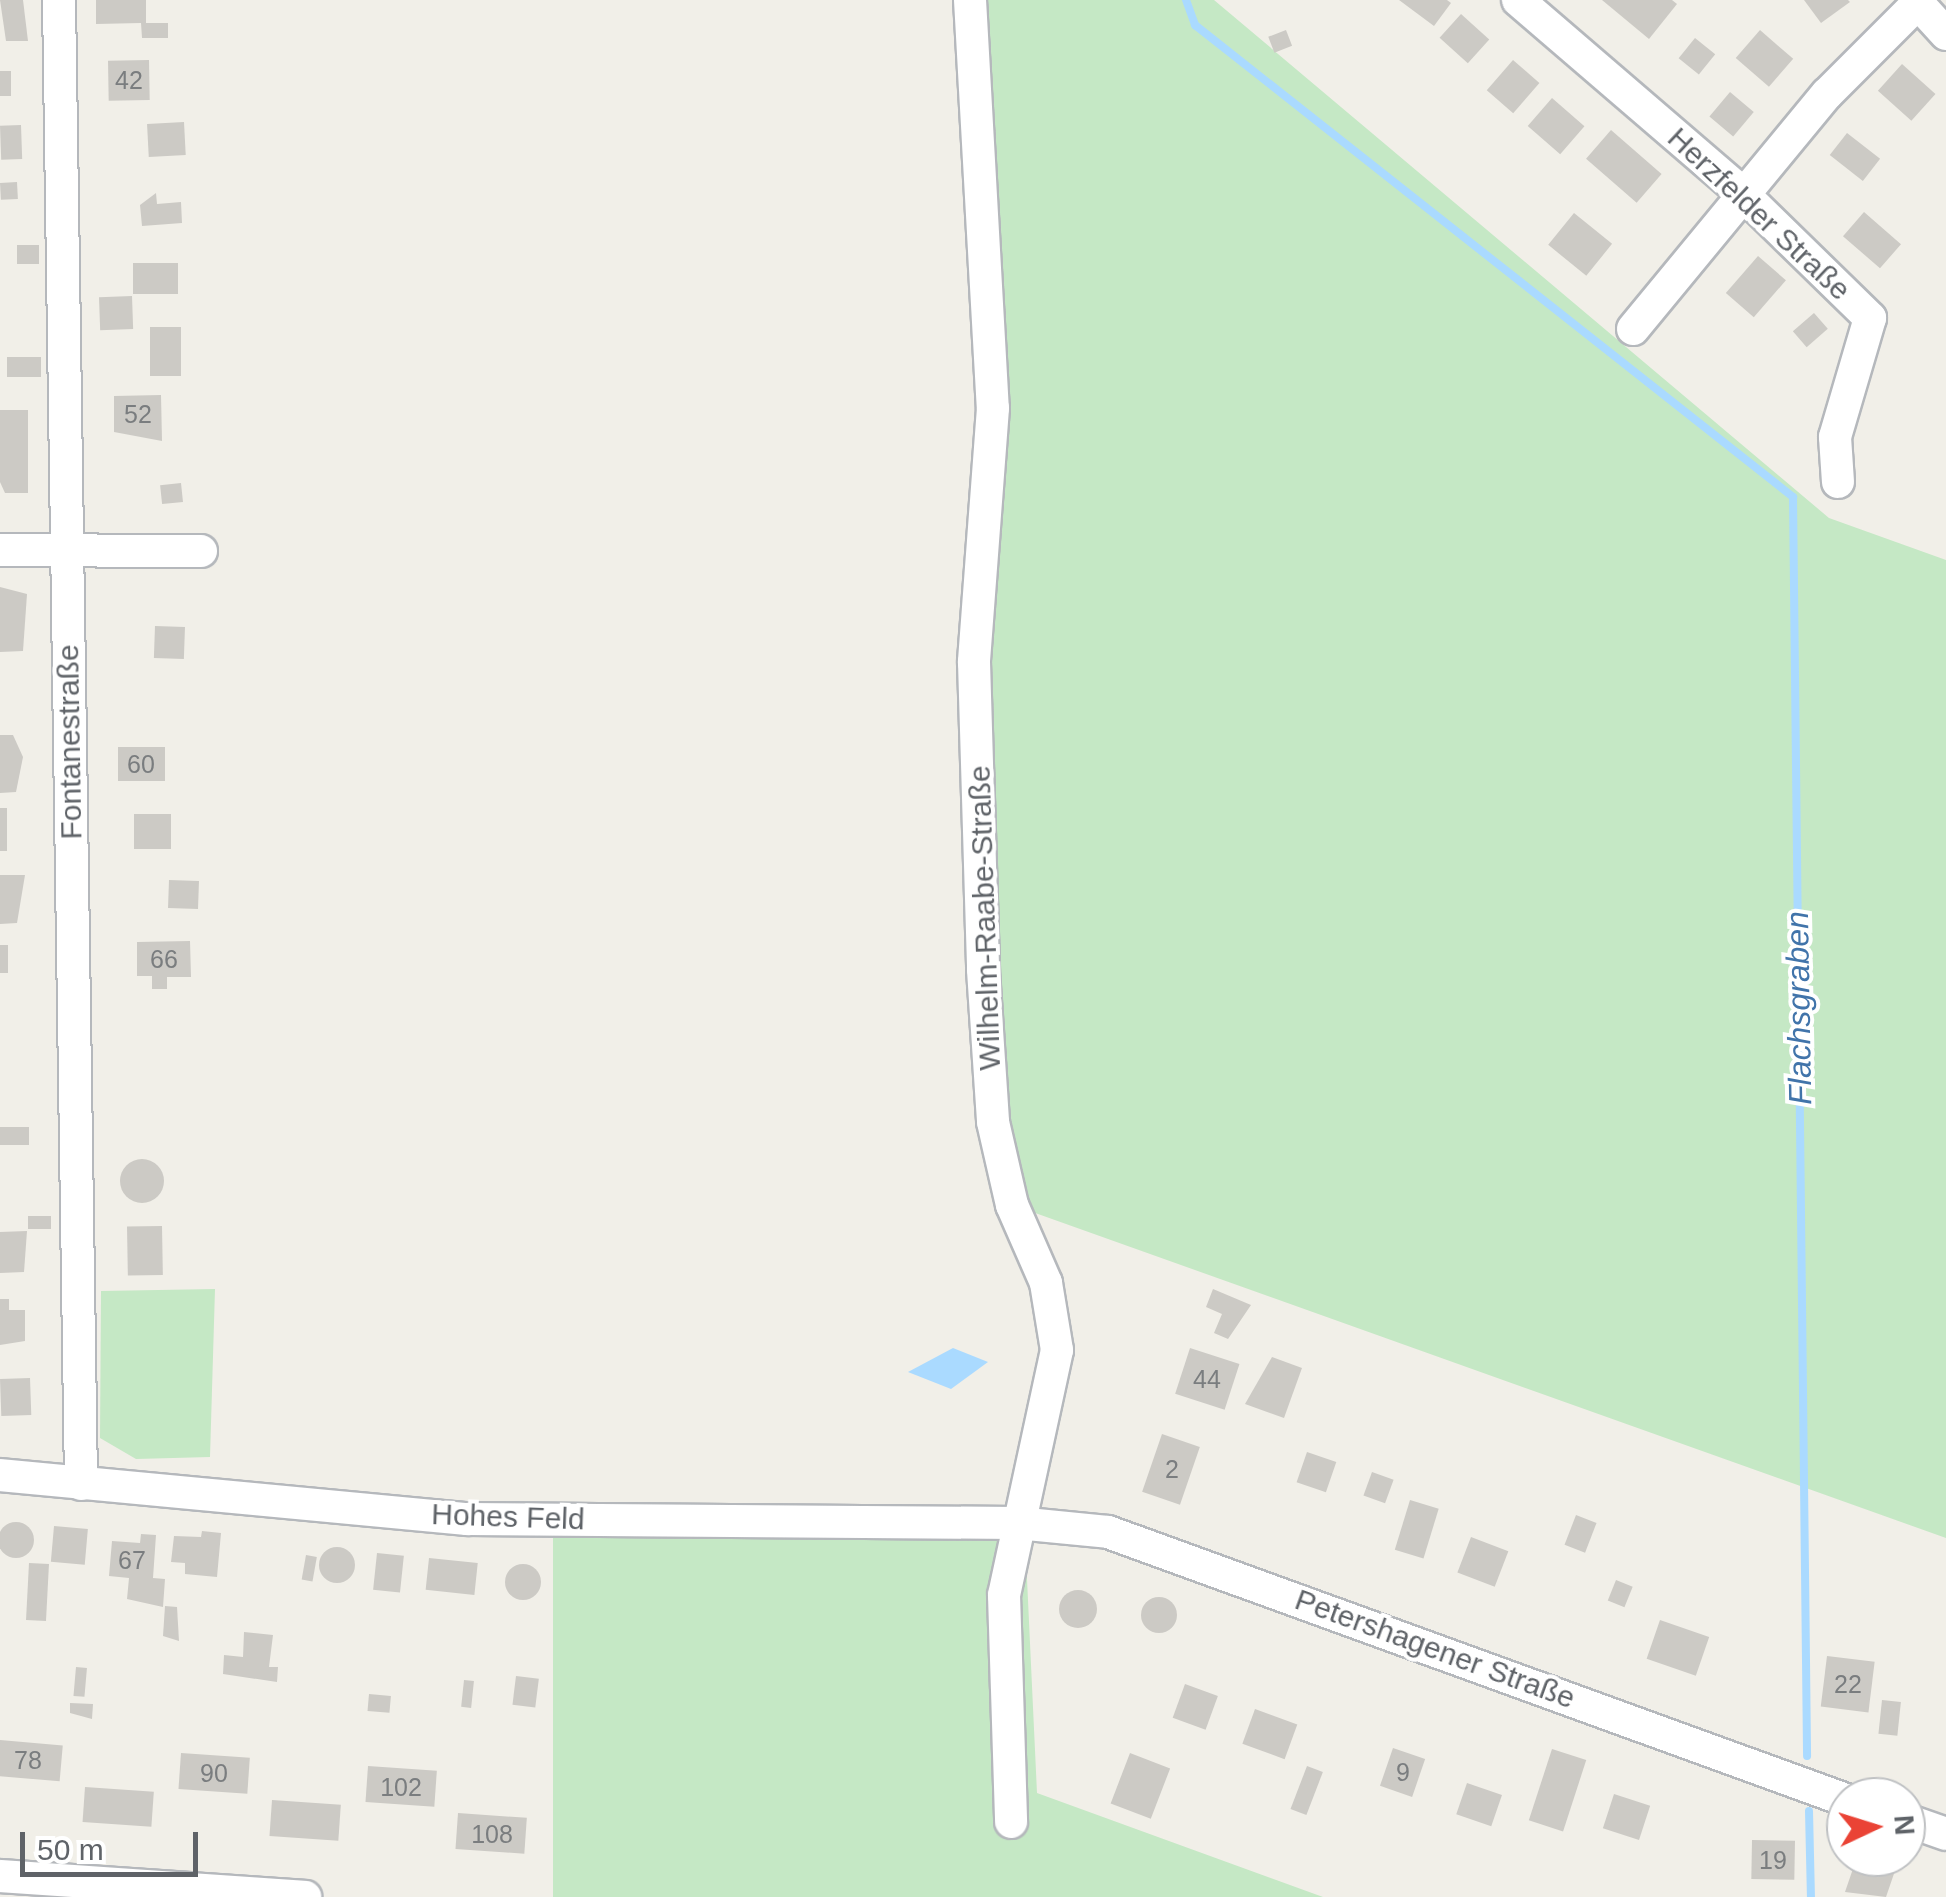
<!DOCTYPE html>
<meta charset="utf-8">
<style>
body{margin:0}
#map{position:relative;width:1946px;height:1897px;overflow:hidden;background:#f1efe8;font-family:Arial,sans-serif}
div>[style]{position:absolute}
.green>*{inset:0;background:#c5e8c5}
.water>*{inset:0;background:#aadaff}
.stream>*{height:8px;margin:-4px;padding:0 4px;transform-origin:4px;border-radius:4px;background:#aadaff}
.building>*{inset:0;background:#cccac5;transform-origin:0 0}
.round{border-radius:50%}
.roads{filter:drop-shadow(2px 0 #b5b8bc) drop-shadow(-2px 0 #b5b8bc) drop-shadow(0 2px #b5b8bc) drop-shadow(0 -2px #b5b8bc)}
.minor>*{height:32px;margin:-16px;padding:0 16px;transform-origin:16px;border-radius:16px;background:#fff}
span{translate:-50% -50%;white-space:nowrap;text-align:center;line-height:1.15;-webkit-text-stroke:8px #fff;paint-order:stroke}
.number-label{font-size:25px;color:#7a7d7f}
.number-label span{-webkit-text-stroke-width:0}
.street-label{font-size:30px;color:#5f6368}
.water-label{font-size:32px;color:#4174aa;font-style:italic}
.north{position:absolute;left:1826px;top:1777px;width:100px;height:100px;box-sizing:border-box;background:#fff;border:2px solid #bfc1c3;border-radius:50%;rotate:86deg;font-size:28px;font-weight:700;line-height:40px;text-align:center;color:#5f6368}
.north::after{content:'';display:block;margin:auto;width:35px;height:45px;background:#ea4335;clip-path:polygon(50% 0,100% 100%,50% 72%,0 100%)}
.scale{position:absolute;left:20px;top:1832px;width:178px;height:45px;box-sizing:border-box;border:5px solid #5f6368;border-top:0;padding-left:12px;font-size:30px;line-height:35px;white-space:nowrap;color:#5f6368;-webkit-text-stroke:8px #fff;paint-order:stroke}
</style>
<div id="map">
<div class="green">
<div style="clip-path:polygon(975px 0,1214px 0,1829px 518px,1946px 560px,1946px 1538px,1024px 1209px,1000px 1122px)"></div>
<div style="clip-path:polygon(215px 1289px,210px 1457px,136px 1459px,100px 1438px,101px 1291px)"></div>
<div style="clip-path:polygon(553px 1530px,1025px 1536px,1037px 1793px,1323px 1897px,553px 1897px)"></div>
</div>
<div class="water">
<div style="clip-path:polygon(953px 1348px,988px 1362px,951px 1389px,908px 1372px)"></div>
</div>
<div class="stream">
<div style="left:1186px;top:0;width:27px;rotate:70deg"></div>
<div style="left:1195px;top:25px;width:762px;rotate:38.28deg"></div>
<div style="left:1793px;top:497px;width:1259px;rotate:89.36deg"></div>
<div style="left:1809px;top:1811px;width:86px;rotate:88.7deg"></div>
</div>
<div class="building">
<div style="clip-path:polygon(0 0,23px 0,28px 41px,6px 41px)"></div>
<div style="clip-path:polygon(96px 0,146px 0,146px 23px,168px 23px,168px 38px,142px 38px,141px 23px,96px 24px)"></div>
<div style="clip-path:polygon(1399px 0,1447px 0,1451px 3px,1434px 26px)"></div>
<div style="clip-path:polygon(1602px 0,1672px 0,1677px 4px,1649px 39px)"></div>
<div style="clip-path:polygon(1804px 0,1848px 0,1850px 2px,1821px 23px)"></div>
<div style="left:1461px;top:14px;width:38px;height:32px;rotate:42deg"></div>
<div style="left:1286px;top:30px;width:17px;height:19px;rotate:69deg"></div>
<div style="left:1760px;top:30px;width:44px;height:37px;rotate:41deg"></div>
<div style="left:1695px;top:38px;width:26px;height:26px;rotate:39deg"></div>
<div style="left:149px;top:60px;width:40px;height:41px;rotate:89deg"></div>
<div style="left:1513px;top:60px;width:35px;height:40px;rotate:41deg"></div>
<div style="left:1902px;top:64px;width:45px;height:36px;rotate:42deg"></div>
<div style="left:0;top:71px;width:11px;height:25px"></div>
<div style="left:1730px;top:92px;width:31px;height:32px;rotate:40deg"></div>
<div style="left:1552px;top:98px;width:43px;height:37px;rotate:41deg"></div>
<div style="left:184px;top:122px;width:33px;height:37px;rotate:87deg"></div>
<div style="left:21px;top:125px;width:34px;height:21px;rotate:88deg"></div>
<div style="left:1611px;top:130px;width:67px;height:38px;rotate:41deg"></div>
<div style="left:1847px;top:133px;width:42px;height:28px;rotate:38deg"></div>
<div style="left:17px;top:182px;width:17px;height:17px;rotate:87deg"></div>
<div style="clip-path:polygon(156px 193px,157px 204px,181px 202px,182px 223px,142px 226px,140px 205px)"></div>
<div style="left:1864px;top:212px;width:49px;height:32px;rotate:41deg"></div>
<div style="left:1574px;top:213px;width:49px;height:41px;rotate:39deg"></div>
<div style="left:17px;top:245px;width:22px;height:19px"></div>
<div style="left:1758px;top:256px;width:37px;height:49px;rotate:41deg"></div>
<div style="left:178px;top:263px;width:31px;height:45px;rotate:90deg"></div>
<div style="left:132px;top:296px;width:33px;height:33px;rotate:88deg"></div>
<div style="left:1814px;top:313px;width:21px;height:28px;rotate:49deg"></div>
<div style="left:150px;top:327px;width:31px;height:49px"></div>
<div style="left:41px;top:357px;width:20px;height:34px;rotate:90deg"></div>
<div style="clip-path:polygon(161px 395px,162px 441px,114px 432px,114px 396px)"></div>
<div style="clip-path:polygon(0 410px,28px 410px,28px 493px,5px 493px,0 482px)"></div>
<div style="left:181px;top:483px;width:19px;height:21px;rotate:84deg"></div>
<div style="clip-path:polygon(0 587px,27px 594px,23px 651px,0 652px)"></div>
<div style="left:155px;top:626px;width:30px;height:32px;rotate:2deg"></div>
<div style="clip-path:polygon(0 735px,13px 735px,23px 757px,16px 792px,0 793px)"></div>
<div style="left:118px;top:747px;width:47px;height:34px"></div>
<div style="left:0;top:808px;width:7px;height:43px"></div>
<div style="left:171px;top:814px;width:35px;height:37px;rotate:90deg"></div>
<div style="clip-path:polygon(0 875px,25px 875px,17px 923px,0 924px)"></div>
<div style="left:169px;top:880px;width:30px;height:28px;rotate:2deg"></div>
<div style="clip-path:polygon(190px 941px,191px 977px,167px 977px,167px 989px,152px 989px,152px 976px,137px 976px,137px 942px)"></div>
<div style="left:0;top:945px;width:8px;height:28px"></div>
<div style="left:0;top:1127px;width:29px;height:18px"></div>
<div class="round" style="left:120px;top:1159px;width:44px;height:44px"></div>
<div style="left:51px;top:1216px;width:13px;height:23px;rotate:90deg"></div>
<div style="left:162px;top:1226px;width:49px;height:35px;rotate:89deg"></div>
<div style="clip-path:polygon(27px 1231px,24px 1272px,0 1273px,0 1232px)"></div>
<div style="clip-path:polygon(1213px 1289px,1251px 1305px,1228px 1339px,1214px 1333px,1222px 1314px,1206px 1307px)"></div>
<div style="clip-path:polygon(0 1299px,9px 1299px,9px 1310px,25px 1310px,25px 1341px,0 1345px)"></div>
<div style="left:1190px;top:1348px;width:52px;height:48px;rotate:18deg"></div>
<div style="clip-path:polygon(1272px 1357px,1302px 1368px,1284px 1418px,1245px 1404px)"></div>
<div style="left:30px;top:1378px;width:37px;height:30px;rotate:88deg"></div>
<div style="left:1162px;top:1434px;width:40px;height:61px;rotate:19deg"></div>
<div style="left:1307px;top:1452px;width:31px;height:32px;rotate:19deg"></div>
<div style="left:1372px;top:1472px;width:23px;height:25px;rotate:20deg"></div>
<div style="left:1410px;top:1500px;width:30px;height:52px;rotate:17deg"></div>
<div style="left:1576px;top:1515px;width:22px;height:32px;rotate:21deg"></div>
<div class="round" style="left:-2px;top:1522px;width:36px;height:36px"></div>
<div style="left:54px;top:1526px;width:34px;height:36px;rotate:5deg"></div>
<div style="clip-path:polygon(202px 1531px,221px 1533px,217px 1577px,185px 1574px,185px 1563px,171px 1562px,174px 1536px,201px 1537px)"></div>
<div style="clip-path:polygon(141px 1534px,156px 1535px,153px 1578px,165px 1579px,163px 1607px,127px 1599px,129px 1578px,109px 1576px,112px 1541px,140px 1543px)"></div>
<div style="left:1471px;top:1537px;width:40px;height:38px;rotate:21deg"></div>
<div class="round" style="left:319px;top:1547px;width:36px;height:36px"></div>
<div style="left:377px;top:1553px;width:27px;height:37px;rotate:6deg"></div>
<div style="left:306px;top:1555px;width:11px;height:25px;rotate:10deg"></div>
<div style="left:429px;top:1558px;width:49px;height:32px;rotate:6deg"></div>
<div style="left:29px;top:1563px;width:20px;height:57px;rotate:3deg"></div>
<div class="round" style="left:505px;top:1564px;width:36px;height:36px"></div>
<div style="left:1616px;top:1580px;width:18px;height:22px;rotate:22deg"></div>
<div class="round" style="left:1059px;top:1590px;width:38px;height:38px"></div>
<div class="round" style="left:1141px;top:1597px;width:36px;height:36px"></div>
<div style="clip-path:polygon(165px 1606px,177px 1607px,179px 1641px,163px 1636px)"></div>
<div style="left:1660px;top:1620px;width:52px;height:41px;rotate:19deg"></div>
<div style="clip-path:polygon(244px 1632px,273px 1635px,269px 1667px,278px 1667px,277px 1682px,223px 1674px,224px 1655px,243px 1657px)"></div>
<div style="left:1827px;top:1656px;width:48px;height:51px;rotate:7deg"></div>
<div style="left:76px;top:1667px;width:11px;height:29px;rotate:5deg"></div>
<div style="left:516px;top:1676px;width:23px;height:29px;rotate:7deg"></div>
<div style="left:464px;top:1680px;width:10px;height:27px;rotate:6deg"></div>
<div style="left:1185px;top:1684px;width:35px;height:36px;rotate:20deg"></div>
<div style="left:369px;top:1694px;width:22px;height:17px;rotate:5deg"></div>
<div style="left:1882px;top:1700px;width:19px;height:34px;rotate:6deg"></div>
<div style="clip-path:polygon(70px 1703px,93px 1704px,92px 1719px,70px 1713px)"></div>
<div style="left:1255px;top:1709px;width:45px;height:37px;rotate:20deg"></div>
<div style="left:0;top:1740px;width:63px;height:36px;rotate:5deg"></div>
<div style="left:1393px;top:1748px;width:34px;height:40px;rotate:19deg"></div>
<div style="left:1552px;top:1749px;width:36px;height:75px;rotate:18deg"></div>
<div style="left:181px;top:1753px;width:69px;height:36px;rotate:4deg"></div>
<div style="left:1130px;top:1753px;width:43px;height:54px;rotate:21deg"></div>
<div style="left:368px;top:1766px;width:69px;height:36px;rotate:4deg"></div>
<div style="left:1307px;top:1766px;width:17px;height:46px;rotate:21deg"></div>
<div style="left:1467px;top:1783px;width:37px;height:33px;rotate:19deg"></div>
<div style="left:85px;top:1787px;width:69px;height:35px;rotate:4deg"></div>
<div style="left:1614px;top:1794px;width:38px;height:36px;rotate:18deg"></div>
<div style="left:272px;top:1800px;width:69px;height:36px;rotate:4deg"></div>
<div style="left:458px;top:1813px;width:69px;height:36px;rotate:4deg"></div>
<div style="left:1752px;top:1840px;width:43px;height:39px;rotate:1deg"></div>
<div style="clip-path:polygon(1857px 1857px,1898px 1862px,1886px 1897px,1845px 1892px)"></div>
</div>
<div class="roads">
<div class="minor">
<div style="left:59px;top:0;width:1484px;rotate:89.15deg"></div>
<div style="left:970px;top:0;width:409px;rotate:86.8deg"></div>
<div style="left:993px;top:408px;width:255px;rotate:94.3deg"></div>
<div style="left:974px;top:662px;width:308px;rotate:88.3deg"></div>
<div style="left:983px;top:970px;width:152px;rotate:86.2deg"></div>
<div style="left:993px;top:1122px;width:85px;rotate:77.1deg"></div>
<div style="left:1012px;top:1205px;width:85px;rotate:66.4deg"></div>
<div style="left:1046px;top:1283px;width:68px;rotate:80.7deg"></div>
<div style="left:1057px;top:1350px;width:251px;rotate:102.2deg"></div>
<div style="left:1004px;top:1595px;width:227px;rotate:88.2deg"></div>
<div style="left:1518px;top:0;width:296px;rotate:40.7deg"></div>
<div style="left:1742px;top:193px;width:179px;rotate:44.3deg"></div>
<div style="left:1870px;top:318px;width:124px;rotate:106.4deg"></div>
<div style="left:1835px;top:437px;width:45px;rotate:86.2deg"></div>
<div style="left:1915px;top:0;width:46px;rotate:47.6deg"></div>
<div style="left:1633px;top:329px;width:305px;rotate:-50.5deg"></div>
<div style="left:1827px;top:94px;width:129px;rotate:-45deg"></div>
<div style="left:0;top:550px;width:201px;rotate:0.3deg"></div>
<div style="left:0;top:1475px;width:469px;rotate:5.4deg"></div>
<div style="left:467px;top:1519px;width:550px;rotate:0.42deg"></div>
<div style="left:1017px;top:1523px;width:91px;rotate:5.6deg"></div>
<div style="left:1108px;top:1532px;width:785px;rotate:19.96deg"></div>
<div style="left:1906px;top:1820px;width:42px;rotate:19.3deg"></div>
<div style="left:0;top:1876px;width:306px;rotate:3.9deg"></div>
</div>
</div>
<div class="number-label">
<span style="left:129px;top:80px">42</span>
<span style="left:138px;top:414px">52</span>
<span style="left:141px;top:764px">60</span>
<span style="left:164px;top:959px">66</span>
<span style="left:1207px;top:1379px">44</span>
<span style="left:1172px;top:1469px">2</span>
<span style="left:132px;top:1560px">67</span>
<span style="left:1848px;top:1684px">22</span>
<span style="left:28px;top:1760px">78</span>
<span style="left:1403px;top:1772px">9</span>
<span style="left:214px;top:1773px">90</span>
<span style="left:401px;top:1787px">102</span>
<span style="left:492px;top:1834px">108</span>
<span style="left:1773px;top:1860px">19</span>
</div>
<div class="street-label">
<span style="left:1759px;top:214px;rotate:43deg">Herzfelder Straße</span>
<span style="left:70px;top:742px;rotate:-91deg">Fontanestraße</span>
<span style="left:985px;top:918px;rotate:-92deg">Wilhelm-Raabe-Straße</span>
<span style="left:508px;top:1517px;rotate:2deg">Hohes Feld</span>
<span style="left:1435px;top:1649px;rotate:20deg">Petershagener Straße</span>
</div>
<div class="water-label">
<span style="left:1799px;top:1008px;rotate:-91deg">Flachsgraben</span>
</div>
<div class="north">N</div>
<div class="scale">50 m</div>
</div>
